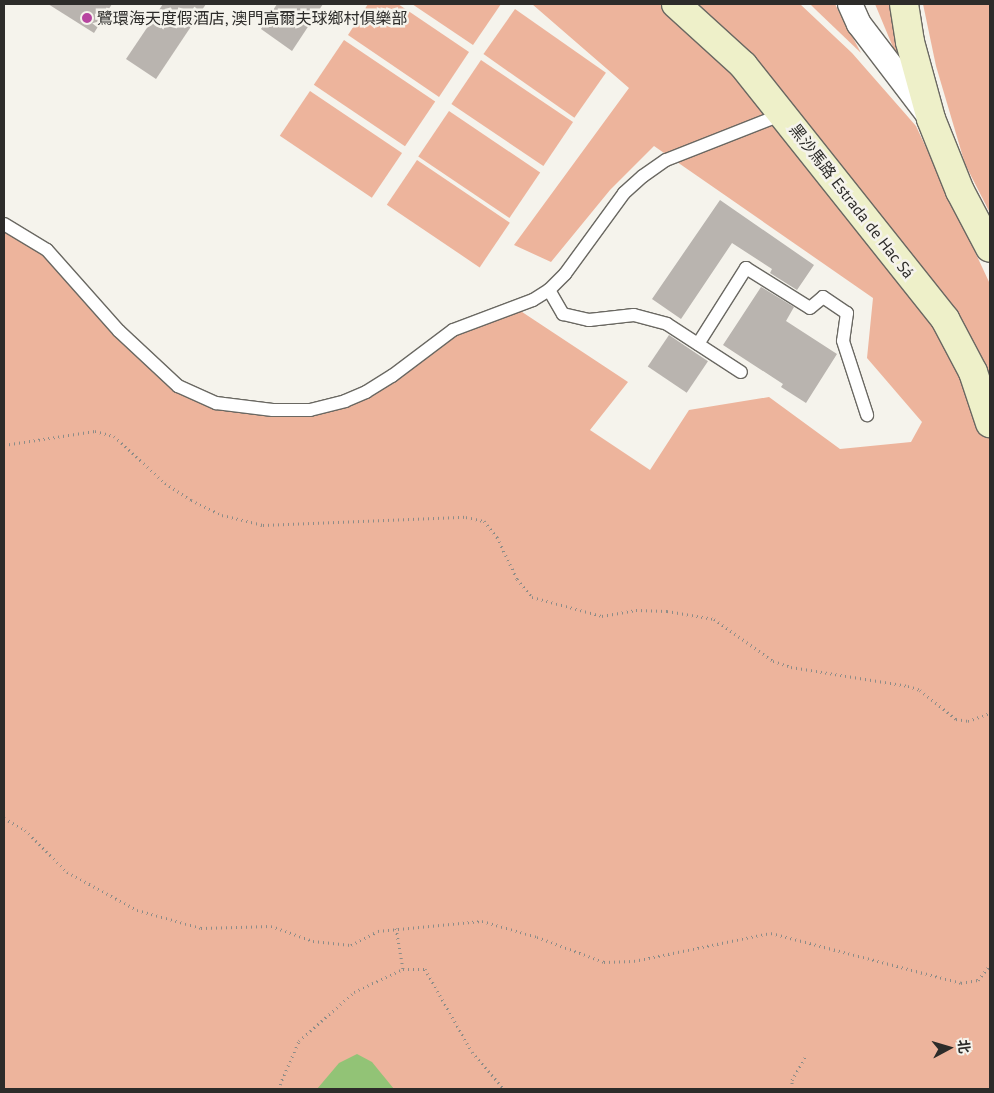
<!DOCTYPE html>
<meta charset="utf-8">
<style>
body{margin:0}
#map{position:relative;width:994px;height:1093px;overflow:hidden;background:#f5f3ec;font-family:"PT Sans","Noto Sans SC",sans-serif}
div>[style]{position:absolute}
.green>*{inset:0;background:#edb49c;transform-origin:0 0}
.water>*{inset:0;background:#92c376}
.building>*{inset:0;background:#b9b4af;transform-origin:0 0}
.path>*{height:3px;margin-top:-1.5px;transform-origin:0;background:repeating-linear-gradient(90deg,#8d8c87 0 1px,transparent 0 5px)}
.roads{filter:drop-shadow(1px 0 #6a6862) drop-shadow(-1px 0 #6a6862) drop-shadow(0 1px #6a6862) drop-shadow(0 -1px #6a6862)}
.lane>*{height:12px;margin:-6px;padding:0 6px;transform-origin:6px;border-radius:6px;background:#fff}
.street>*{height:24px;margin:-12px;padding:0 12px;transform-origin:12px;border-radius:12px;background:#fff}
.secondary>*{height:28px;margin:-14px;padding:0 14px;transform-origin:14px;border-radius:14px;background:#eef0c9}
.dots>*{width:14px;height:14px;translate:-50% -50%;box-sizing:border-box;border:2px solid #f5f3ec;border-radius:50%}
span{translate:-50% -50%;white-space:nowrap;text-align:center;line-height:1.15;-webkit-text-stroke:5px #f5f3ec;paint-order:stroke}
.poi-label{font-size:16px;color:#2d2c2a}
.left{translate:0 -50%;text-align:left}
.street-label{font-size:16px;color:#2d2c2a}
.frame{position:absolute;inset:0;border:5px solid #2d2c2a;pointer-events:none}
.north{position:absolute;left:924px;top:1023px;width:50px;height:50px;-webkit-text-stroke:4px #f5f3ec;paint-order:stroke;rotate:84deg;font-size:14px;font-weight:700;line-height:20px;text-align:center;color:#2d2c2a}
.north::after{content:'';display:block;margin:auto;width:18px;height:22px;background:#2d2c2a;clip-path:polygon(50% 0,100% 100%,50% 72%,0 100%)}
</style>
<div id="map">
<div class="green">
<div style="clip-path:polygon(368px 4px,398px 4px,469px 52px,439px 97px,348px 35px)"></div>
<div style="clip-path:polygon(412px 4px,501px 4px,473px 45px)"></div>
<div style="clip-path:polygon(532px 4px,800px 4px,852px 53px,916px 126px,990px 284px,990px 1089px,4px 1089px,4px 224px,47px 250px,159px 370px,216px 403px,273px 410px,345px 401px,436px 341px,513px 306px,628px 382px,590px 430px,650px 470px,689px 410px,769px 397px,840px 449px,911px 442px,922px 422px,867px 358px,873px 298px,654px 146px,610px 190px,551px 262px,514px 245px,629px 88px)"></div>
<div style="clip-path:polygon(810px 4px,835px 4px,861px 53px,815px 9px)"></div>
<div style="clip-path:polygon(875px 4px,889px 4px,902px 61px,900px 64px)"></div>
<div style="clip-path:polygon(923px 4px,990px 4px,990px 213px,965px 164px,936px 66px)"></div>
<div style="left:515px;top:9px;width:111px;height:55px;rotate:35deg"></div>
<div style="left:344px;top:40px;width:110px;height:54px;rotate:34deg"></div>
<div style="left:481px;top:60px;width:111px;height:53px;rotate:34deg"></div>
<div style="left:310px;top:91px;width:111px;height:54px;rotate:34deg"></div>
<div style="left:449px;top:111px;width:110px;height:55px;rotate:34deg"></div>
<div style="left:417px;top:160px;width:112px;height:54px;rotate:34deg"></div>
</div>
<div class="water">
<div style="clip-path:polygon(357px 1054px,372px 1062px,394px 1089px,317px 1089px,339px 1063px)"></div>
</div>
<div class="building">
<div style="clip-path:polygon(48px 4px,112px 4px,94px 33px)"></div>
<div style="clip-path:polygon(163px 4px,206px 4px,156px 79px,126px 59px)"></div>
<div style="clip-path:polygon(277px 4px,323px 4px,292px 51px,261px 29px)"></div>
<div style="clip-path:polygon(720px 200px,814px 265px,797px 290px,770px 273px,772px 269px,732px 243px,681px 319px,652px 299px)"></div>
<div style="clip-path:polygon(761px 287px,794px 307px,786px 321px,837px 354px,806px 403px,781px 387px,783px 384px,723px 345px)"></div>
<div style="left:669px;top:335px;width:47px;height:38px;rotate:34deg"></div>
</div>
<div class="path">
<div style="left:4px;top:445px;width:92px;rotate:-8.7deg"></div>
<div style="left:95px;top:431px;width:20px;rotate:15deg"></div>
<div style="left:114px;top:436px;width:69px;rotate:42.7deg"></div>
<div style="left:165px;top:483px;width:31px;rotate:33deg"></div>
<div style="left:191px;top:500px;width:34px;rotate:26deg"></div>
<div style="left:222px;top:515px;width:42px;rotate:13.7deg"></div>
<div style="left:263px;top:525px;width:203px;rotate:-2.3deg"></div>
<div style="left:466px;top:517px;width:18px;rotate:13deg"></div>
<div style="left:484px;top:521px;width:21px;rotate:51deg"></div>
<div style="left:497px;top:537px;width:47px;rotate:64.5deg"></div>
<div style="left:517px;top:579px;width:23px;rotate:50deg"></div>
<div style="left:532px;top:597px;width:73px;rotate:15.2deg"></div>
<div style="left:602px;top:616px;width:35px;rotate:-10deg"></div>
<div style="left:636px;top:610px;width:31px;rotate:2deg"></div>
<div style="left:667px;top:611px;width:48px;rotate:9.7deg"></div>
<div style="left:714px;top:619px;width:72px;rotate:35.4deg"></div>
<div style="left:773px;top:661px;width:19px;rotate:18deg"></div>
<div style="left:791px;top:667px;width:119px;rotate:9.2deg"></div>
<div style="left:908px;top:686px;width:13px;rotate:18deg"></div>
<div style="left:920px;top:690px;width:46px;rotate:38.9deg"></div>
<div style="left:956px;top:719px;width:12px;rotate:9deg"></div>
<div style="left:968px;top:721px;width:23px;rotate:-20deg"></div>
<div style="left:4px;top:818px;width:24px;rotate:30deg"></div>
<div style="left:25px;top:830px;width:59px;rotate:45deg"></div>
<div style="left:67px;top:872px;width:80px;rotate:28.5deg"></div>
<div style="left:137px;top:910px;width:66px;rotate:15.7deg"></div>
<div style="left:201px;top:928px;width:70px;rotate:-1.6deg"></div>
<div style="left:271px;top:926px;width:45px;rotate:19.7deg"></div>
<div style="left:313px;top:941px;width:38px;rotate:6deg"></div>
<div style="left:351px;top:945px;width:30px;rotate:-27deg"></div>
<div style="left:378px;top:931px;width:104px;rotate:-5.5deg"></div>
<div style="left:482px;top:921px;width:57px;rotate:16.2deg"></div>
<div style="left:537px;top:937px;width:72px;rotate:20.5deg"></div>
<div style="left:604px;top:962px;width:30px;rotate:-2deg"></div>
<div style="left:634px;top:961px;width:140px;rotate:-11.6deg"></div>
<div style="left:771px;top:933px;width:196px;rotate:14.7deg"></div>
<div style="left:961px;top:983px;width:17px;rotate:-10deg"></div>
<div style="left:978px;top:980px;width:19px;rotate:-51deg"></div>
<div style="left:396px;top:928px;width:42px;rotate:80.3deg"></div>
<div style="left:278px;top:1089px;width:52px;rotate:-66.4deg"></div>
<div style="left:299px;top:1041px;width:74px;rotate:-41.7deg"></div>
<div style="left:354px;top:992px;width:54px;rotate:-25.1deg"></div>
<div style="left:403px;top:969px;width:22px"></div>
<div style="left:425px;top:969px;width:95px;rotate:60.5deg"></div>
<div style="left:472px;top:1052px;width:49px;rotate:49.1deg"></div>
<div style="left:792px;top:1089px;width:9px;rotate:-90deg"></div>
<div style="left:792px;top:1080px;width:28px;rotate:-60deg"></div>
</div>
<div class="roads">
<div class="lane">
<div style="left:4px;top:224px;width:50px;rotate:31.2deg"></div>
<div style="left:47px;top:250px;width:108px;rotate:48.4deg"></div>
<div style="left:119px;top:331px;width:81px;rotate:43deg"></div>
<div style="left:178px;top:386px;width:42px;rotate:24.1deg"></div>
<div style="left:216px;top:403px;width:57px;rotate:7deg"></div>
<div style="left:273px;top:410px;width:37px"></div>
<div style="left:310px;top:410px;width:36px;rotate:-14deg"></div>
<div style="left:345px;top:401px;width:23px;rotate:-23deg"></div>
<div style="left:366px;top:392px;width:31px;rotate:-32deg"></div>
<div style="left:392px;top:376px;width:76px;rotate:-37deg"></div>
<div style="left:453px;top:330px;width:85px;rotate:-20.6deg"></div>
<div style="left:533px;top:300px;width:19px;rotate:-32deg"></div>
<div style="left:549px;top:290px;width:23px;rotate:-45deg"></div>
<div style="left:565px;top:274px;width:100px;rotate:-53.9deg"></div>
<div style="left:624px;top:193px;width:25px;rotate:-42deg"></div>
<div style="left:643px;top:176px;width:28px;rotate:-35deg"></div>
<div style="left:666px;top:160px;width:126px;rotate:-21.5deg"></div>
<div style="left:549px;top:290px;width:28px;rotate:60deg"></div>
<div style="left:563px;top:314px;width:27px;rotate:13deg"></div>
<div style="left:589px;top:320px;width:45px;rotate:-6.3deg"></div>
<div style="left:634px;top:315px;width:34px;rotate:15deg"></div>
<div style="left:667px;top:324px;width:88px;rotate:33deg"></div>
<div style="left:698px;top:344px;width:90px;rotate:-57.7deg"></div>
<div style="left:746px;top:268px;width:75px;rotate:32deg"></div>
<div style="left:810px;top:308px;width:17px;rotate:-40deg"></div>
<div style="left:823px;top:297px;width:29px;rotate:34deg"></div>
<div style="left:847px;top:313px;width:28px;rotate:98deg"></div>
<div style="left:843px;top:341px;width:78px;rotate:72deg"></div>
</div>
<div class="street">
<div style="left:850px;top:4px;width:22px;rotate:66deg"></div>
<div style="left:859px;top:24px;width:116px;rotate:52.7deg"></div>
</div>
<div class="secondary">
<div style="left:676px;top:4px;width:91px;rotate:42.3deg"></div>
<div style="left:743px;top:65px;width:325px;rotate:51.5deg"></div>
<div style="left:945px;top:319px;width:60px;rotate:62.2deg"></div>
<div style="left:973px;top:372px;width:54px;rotate:71.6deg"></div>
<div style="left:904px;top:4px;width:38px;rotate:81deg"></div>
<div style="left:910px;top:42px;width:80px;rotate:74.7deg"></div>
<div style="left:931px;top:119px;width:78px;rotate:68.1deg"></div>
<div style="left:960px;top:191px;width:64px;rotate:62.2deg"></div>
</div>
</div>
<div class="dots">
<div style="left:87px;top:18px;background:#b745a0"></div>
</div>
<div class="poi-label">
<span class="left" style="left:97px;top:18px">鷺環海天度假酒店, 澳門高爾夫球鄉村俱樂部</span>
</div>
<div class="street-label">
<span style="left:852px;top:201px;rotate:52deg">黑沙馬路 Estrada de Hac Sá</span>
</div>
<div class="frame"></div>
<div class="north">北</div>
</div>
